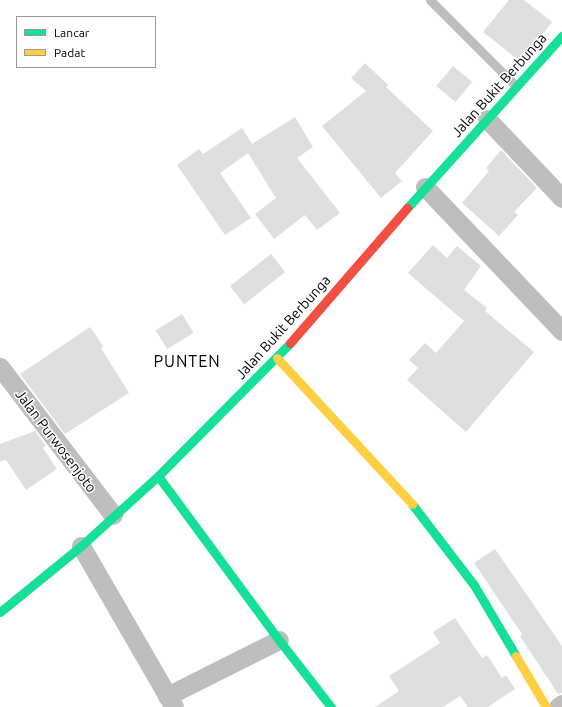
<!DOCTYPE html>
<style>
body{margin:0}
#map{position:relative;width:562px;height:707px;overflow:hidden;background:#fff;font-family:Ubuntu,sans-serif}
div>[style]{position:absolute}
.building>*{inset:0;background:#dfdfdf;transform-origin:0 0}
.lane>*{height:9px;margin:-4.5px;padding:0 4.5px;transform-origin:4.5px;border-radius:4.5px;background:#bebebe}
.street>*{height:19px;margin:-9.5px;padding:0 9.5px;transform-origin:9.5px;border-radius:9.5px;background:#bebebe}
.fast>*{height:9px;margin:-4.5px;padding:0 4.5px;transform-origin:4.5px;border-radius:4.5px;background:#16e098}
.slow>*{height:9px;margin:-4.5px;padding:0 4.5px;transform-origin:4.5px;border-radius:4.5px;background:#ffcf43}
.jam>*{height:9px;margin:-4.5px;padding:0 4.5px;transform-origin:4.5px;border-radius:4.5px;background:#f24e42}
span{translate:-50% -50%;white-space:nowrap;text-align:center;line-height:1.15;-webkit-text-stroke:3px #fff;paint-order:stroke}
.street-label{font-size:14px;color:#000}
.quarter-label{font-size:16px;color:#000;letter-spacing:1px}
.legend{position:absolute;left:16px;top:16px;width:140px;height:52px;box-sizing:border-box;background:#fff;border:1px solid #999;margin:0;padding:5px 7px;list-style:none;font-size:12px;color:#000}
.legend li{display:flex;align-items:center;gap:8px;height:20px}
.legend b{width:20px;border:1px solid #999}
</style>
<div id="map">
<div class="building">
<div style="clip-path:polygon(509px 0,524px 0,552px 22px,521px 62px,483px 32px)"></div>
<div style="clip-path:polygon(365px 63px,388px 85px,386px 87px,433px 131px,395px 173px,402px 181px,381px 198px,322px 126px,366px 91px,351px 78px)"></div>
<div style="left:453px;top:66px;width:25px;height:26px;rotate:40deg"></div>
<div style="clip-path:polygon(295px 117px,313px 147px,297px 158px,340px 213px,317px 230px,305px 215px,274px 239px,255px 214px,276px 198px,248px 153px,220px 173px,251px 218px,225px 235px,177px 165px,199px 149px,203px 154px,242px 128px,252px 144px)"></div>
<div style="clip-path:polygon(501px 150px,537px 188px,514px 212px,518px 215px,499px 236px,462px 203px,489px 171px,486px 168px)"></div>
<div style="clip-path:polygon(433px 245px,447px 258px,457px 246px,481px 266px,464px 290px,487px 308px,485px 311px,534px 352px,466px 432px,407px 380px,418px 368px,409px 360px,425px 343px,436px 353px,464px 321px,408px 273px)"></div>
<div style="left:271px;top:254px;width:23px;height:52px;rotate:52deg"></div>
<div style="left:182px;top:314px;width:22px;height:31px;rotate:58deg"></div>
<div style="clip-path:polygon(90px 327px,103px 346px,101px 348px,129px 393px,65px 434px,20px 374px)"></div>
<div style="clip-path:polygon(35px 431px,46px 446px,43px 448px,57px 469px,26px 490px,6px 460px,0 461px,0 444px)"></div>
<div style="clip-path:polygon(495px 549px,562px 646px,562px 693px,558px 694px,520px 636px,522px 634px,474px 563px)"></div>
<div style="clip-path:polygon(455px 618px,482px 658px,487px 655px,502px 678px,506px 675px,515px 689px,488px 707px,468px 707px,460px 696px,443px 707px,375px 707px,399px 691px,389px 676px,440px 643px,433px 632px)"></div>
</div>
<div class="lane">
<div style="left:430px;top:0;width:122px;rotate:45deg"></div>
</div>
<div class="street">
<div style="left:487px;top:119px;width:109px;rotate:46.5deg"></div>
<div style="left:425px;top:187px;width:199px;rotate:46.4deg"></div>
<div style="left:0;top:367px;width:186px;rotate:52.6deg"></div>
<div style="left:81px;top:546px;width:186px;rotate:60deg"></div>
<div style="left:167px;top:696px;width:125px;rotate:-26.6deg"></div>
<div style="left:558px;top:707px;width:5px;rotate:-37deg"></div>
</div>
<div class="fast">
<div style="left:407px;top:208px;width:232px;rotate:-48deg"></div>
<div style="left:158px;top:476px;width:204px;rotate:53.6deg"></div>
<div style="left:279px;top:640px;width:85px;rotate:52.2deg"></div>
<div style="left:412px;top:504px;width:102px;rotate:52.6deg"></div>
<div style="left:474px;top:585px;width:82px;rotate:59.4deg"></div>
<div style="left:0;top:612px;width:104px;rotate:-39.2deg"></div>
<div style="left:81px;top:546px;width:104px;rotate:-42.3deg"></div>
<div style="left:158px;top:476px;width:187px;rotate:-45.2deg"></div>
</div>
<div class="slow">
<div style="left:277px;top:358px;width:199px;rotate:47.2deg"></div>
<div style="left:516px;top:656px;width:59px;rotate:59.5deg"></div>
</div>
<div class="jam">
<div style="left:290px;top:343px;width:179px;rotate:-49.1deg"></div>
</div>
<div class="street-label">
<span style="left:499px;top:85px;rotate:-48deg">Jalan Bukit Berbunga</span>
<span style="left:283px;top:327px;rotate:-48deg">Jalan Bukit Berbunga</span>
<span style="left:56px;top:441px;rotate:53deg">Jalan Purwosenjoto</span>
</div>
<div class="quarter-label">
<span style="left:187px;top:361px">PUNTEN</span>
</div>
<ul class="legend">
<li><b style="height:5px;background:#16e098"></b>Lancar</li>
<li><b style="height:5px;background:#ffcf43"></b>Padat</li>
</ul>
</div>
